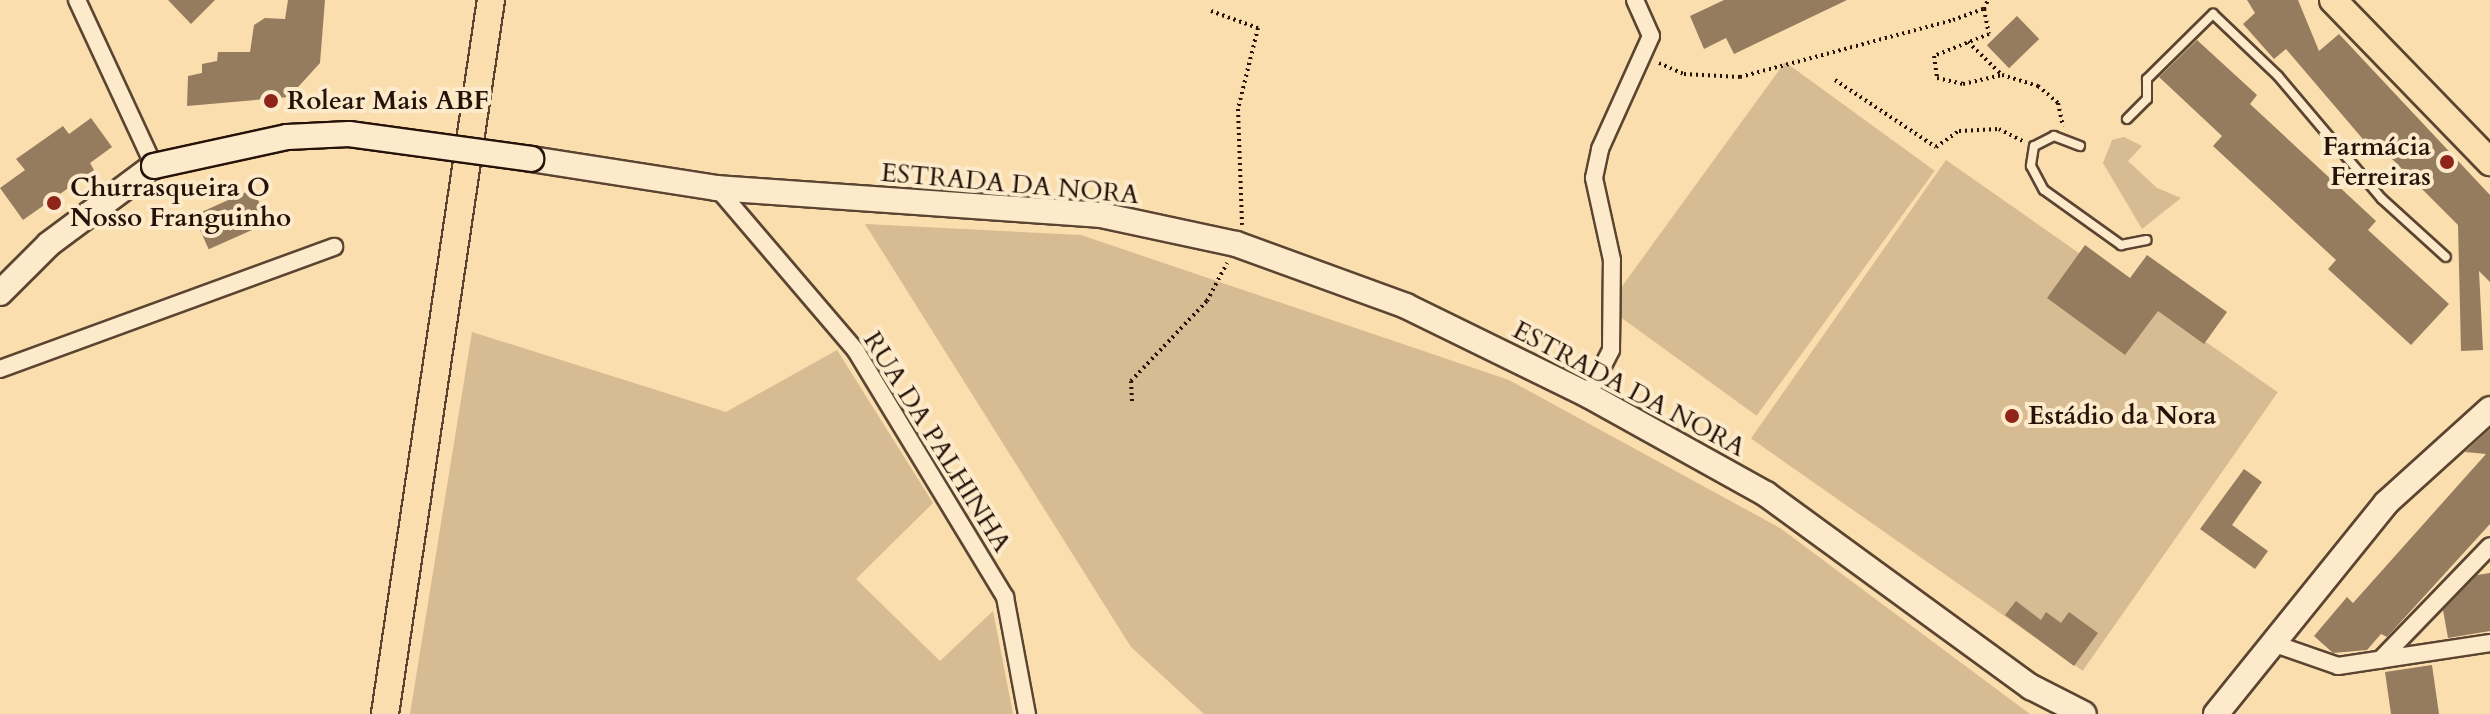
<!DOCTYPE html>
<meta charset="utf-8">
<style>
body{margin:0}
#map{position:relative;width:2490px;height:714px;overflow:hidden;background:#fbdeae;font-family:Cardo,serif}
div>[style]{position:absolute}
.green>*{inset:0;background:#d7bb92;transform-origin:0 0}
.building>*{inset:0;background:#957c5f;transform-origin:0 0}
.path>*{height:4px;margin-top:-2px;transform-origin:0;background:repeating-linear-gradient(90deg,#261209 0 2px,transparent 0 6px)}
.roads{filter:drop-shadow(2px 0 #5b4532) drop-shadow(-2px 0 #5b4532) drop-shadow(0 2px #5b4532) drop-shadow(0 -2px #5b4532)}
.lane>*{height:8px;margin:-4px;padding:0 4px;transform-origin:4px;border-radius:4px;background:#fceaca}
.street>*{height:16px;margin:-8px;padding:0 8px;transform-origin:8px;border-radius:8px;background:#fceaca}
.secondary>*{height:24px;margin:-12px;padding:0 12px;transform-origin:12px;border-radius:12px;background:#fceaca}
.primary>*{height:26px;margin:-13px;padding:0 13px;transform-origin:13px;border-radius:13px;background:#fbdeae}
.bridges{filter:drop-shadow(2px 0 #261209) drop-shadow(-2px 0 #261209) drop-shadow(0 2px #261209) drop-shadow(0 -2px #261209)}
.secondary-bridge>*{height:24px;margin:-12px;padding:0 12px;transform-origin:12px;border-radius:12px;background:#fceaca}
.dots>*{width:22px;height:22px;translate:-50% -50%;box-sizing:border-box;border:4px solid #fceaca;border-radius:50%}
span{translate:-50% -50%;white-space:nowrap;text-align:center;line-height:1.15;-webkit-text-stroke:8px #fceaca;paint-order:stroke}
.poi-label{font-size:26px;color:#261209;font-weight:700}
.left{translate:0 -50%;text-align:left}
.right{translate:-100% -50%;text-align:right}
.street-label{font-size:26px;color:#261209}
</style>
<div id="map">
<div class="green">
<div style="left:1785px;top:62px;width:185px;height:303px;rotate:36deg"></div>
<div style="clip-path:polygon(2124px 137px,2142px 146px,2128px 161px,2157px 188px,2181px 198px,2142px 229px,2103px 163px,2112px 140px)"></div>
<div style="left:1946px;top:160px;width:405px;height:340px;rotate:35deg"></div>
<div style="clip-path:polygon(865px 224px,1081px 235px,1509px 380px,1780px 528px,2030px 714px,1204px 714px,1131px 647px)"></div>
<div style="clip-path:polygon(472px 332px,726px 412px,837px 350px,933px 503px,856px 579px,940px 661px,993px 611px,1013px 714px,410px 714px)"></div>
</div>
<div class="building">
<div style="clip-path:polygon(168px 0,215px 0,191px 24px)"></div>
<div style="clip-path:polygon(288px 0,325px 0,320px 63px,289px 97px,187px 106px,188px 76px,202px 73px,202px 64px,217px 61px,218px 52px,250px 52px,254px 25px,265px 18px,285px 19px)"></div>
<div style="clip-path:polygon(1724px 0,1847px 0,1734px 54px,1726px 38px,1704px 49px,1690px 16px)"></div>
<div style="clip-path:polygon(2247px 0,2298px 0,2319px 51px,2339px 34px,2490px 195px,2490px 282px,2479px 271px,2483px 350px,2461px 351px,2458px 225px,2386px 153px,2379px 158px,2286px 49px,2274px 59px,2243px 24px,2255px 13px)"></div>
<div style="left:2017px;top:16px;width:32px;height:42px;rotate:46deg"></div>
<div style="clip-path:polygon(2197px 40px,2257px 95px,2250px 104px,2376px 221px,2368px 230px,2449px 304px,2411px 345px,2328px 269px,2336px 260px,2213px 146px,2222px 136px,2159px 77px)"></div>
<div style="clip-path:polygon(91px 118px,112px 147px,90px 163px,94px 170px,23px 220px,0 188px,25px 170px,16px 159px,63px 126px,69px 134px)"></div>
<div style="left:253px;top:189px;width:37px;height:65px;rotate:66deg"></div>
<div style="clip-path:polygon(2085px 245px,2130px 278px,2147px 255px,2227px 312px,2204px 344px,2158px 311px,2125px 355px,2047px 298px)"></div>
<div style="clip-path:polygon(2490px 429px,2490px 524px,2387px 637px,2381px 634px,2367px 650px,2333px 653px,2314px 636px,2347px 597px,2353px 603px,2486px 454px,2465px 452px)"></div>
<div style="clip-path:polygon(2244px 469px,2262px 482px,2232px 525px,2268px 551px,2255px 569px,2200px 529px)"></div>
<div style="clip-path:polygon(2490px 573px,2490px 631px,2448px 638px,2443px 610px,2477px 575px)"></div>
<div style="clip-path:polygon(2016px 601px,2041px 620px,2046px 612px,2061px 623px,2069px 612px,2098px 633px,2074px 666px,2005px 615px)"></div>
<div style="clip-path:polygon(2432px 665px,2439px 714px,2391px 714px,2385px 672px)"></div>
</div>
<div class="path">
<div style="left:1984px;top:9px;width:25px;rotate:79deg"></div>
<div style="left:1989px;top:34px;width:59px;rotate:158.2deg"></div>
<div style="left:1934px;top:56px;width:22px;rotate:82deg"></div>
<div style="left:1937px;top:78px;width:27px;rotate:13deg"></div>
<div style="left:1963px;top:84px;width:40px;rotate:-13deg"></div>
<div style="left:2002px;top:75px;width:38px;rotate:17deg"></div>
<div style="left:2038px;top:86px;width:26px;rotate:40deg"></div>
<div style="left:2058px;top:103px;width:24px;rotate:78deg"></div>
<div style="left:1211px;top:11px;width:50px;rotate:19.9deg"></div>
<div style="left:1258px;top:28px;width:83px;rotate:103.9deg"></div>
<div style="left:1238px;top:109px;width:116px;rotate:88deg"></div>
<div style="left:1968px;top:42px;width:47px;rotate:44.1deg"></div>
<div style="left:1659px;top:63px;width:27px;rotate:24deg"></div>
<div style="left:1684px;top:74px;width:56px;rotate:3.1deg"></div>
<div style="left:1740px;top:77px;width:220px;rotate:-15deg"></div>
<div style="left:1953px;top:20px;width:33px;rotate:-20deg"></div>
<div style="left:1984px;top:9px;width:10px;rotate:-66deg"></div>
<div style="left:1835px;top:80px;width:121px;rotate:33.6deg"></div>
<div style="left:1936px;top:147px;width:28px;rotate:-35deg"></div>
<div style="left:1959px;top:131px;width:40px;rotate:-2.9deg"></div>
<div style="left:1999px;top:129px;width:28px;rotate:27deg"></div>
<div style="left:1132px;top:401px;width:20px;rotate:-93deg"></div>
<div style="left:1131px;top:381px;width:110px;rotate:-46.5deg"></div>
<div style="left:1207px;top:301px;width:43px;rotate:-62.2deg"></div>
</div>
<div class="roads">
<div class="lane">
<div style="left:2127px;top:119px;width:28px;rotate:-45deg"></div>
<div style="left:2147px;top:99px;width:20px;rotate:-90deg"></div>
<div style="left:2147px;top:79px;width:93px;rotate:-44.6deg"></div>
<div style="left:2213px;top:14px;width:90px;rotate:43.6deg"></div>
<div style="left:2278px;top:76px;width:161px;rotate:49.8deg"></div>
<div style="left:2382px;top:199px;width:86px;rotate:42.2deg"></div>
<div style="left:2080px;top:146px;width:28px;rotate:-159deg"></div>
<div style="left:2054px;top:136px;width:22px;rotate:153deg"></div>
<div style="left:2034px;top:146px;width:20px;rotate:99deg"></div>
<div style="left:2031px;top:166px;width:27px;rotate:62deg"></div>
<div style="left:2044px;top:190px;width:95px;rotate:35.5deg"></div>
<div style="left:2121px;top:245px;width:26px;rotate:-11deg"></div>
</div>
<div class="street">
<div style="left:77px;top:0;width:183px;rotate:65.1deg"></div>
<div style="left:717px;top:188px;width:214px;rotate:49.5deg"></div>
<div style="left:856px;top:351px;width:288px;rotate:58.8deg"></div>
<div style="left:1005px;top:597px;width:119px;rotate:79.4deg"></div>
<div style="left:0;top:369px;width:356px;rotate:-20.1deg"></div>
<div style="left:1588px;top:395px;width:51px;rotate:-62.9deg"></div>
<div style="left:1611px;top:350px;width:90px;rotate:-89.4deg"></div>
<div style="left:1612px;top:260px;width:84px;rotate:-102.4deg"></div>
<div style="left:1594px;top:178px;width:30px;rotate:-78deg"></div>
<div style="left:1600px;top:149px;width:124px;rotate:-65.7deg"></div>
<div style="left:1651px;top:36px;width:39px;rotate:-114deg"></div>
<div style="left:2275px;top:644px;width:67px;rotate:19.2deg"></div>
<div style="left:2338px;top:666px;width:154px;rotate:-8.6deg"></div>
<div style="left:2380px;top:660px;width:158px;rotate:-46deg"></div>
</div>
<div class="secondary">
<div style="left:531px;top:159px;width:188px;rotate:8.9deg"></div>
<div style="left:717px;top:188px;width:385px;rotate:4deg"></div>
<div style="left:1101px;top:215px;width:138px;rotate:12.1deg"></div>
<div style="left:1236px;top:244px;width:181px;rotate:20deg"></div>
<div style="left:1406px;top:306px;width:203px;rotate:26.1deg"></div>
<div style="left:1588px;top:395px;width:204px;rotate:29.1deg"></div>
<div style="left:1766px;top:494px;width:328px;rotate:36.1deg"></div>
<div style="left:2031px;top:687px;width:59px;rotate:27deg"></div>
<div style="left:0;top:293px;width:69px;rotate:-45deg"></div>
<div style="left:49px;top:244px;width:131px;rotate:-36.6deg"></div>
<div style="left:2216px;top:714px;width:271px;rotate:-51.1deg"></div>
<div style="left:2386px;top:503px;width:140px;rotate:-42.1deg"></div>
</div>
<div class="primary">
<div style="left:2333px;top:0;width:226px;rotate:45.9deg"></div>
<div style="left:385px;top:714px;width:722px;rotate:-81.56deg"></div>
</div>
</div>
<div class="bridges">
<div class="secondary-bridge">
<div style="left:154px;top:166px;width:136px;rotate:-12.3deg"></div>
<div style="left:287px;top:137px;width:62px;rotate:-2.8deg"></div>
<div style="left:349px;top:134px;width:184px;rotate:7.8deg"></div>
</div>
</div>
<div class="dots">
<div style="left:271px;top:101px;background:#8f2418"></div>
<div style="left:2447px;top:162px;background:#8f2418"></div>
<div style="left:54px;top:203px;background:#8f2418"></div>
<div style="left:2012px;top:416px;background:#8f2418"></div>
</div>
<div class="poi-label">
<span class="left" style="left:287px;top:101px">Rolear Mais ABF</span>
<span class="right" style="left:2431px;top:162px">Farmácia<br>Ferreiras</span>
<span class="left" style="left:70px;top:203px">Churrasqueira O<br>Nosso Franguinho</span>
<span class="left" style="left:2028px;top:416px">Estádio da Nora</span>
</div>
<div class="street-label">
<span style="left:1010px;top:184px;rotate:5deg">ESTRADA DA NORA</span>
<span style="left:1629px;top:389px;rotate:28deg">ESTRADA DA NORA</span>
<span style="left:937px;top:442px;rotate:58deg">RUA DA PALHINHA</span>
</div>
</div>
